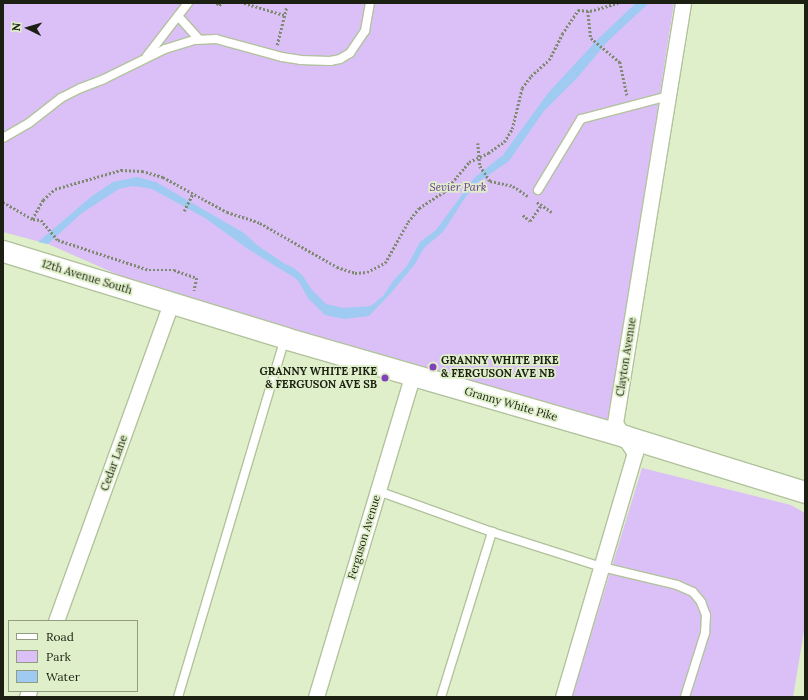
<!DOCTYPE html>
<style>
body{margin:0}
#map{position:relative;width:808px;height:700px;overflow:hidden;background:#dfefc9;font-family:Lora,serif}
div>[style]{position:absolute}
.green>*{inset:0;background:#dac0f6}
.water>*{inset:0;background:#9fcbf3}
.path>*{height:2.5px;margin-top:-1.25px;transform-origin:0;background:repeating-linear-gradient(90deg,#7f8a70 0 2px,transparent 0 4px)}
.roads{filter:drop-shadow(1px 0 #b2c29d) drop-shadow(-1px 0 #b2c29d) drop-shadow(0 1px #b2c29d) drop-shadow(0 -1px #b2c29d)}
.lane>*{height:8px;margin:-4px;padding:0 4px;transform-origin:4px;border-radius:4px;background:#fff}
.street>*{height:15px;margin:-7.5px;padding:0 7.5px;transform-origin:7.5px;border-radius:7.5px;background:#fff}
.secondary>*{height:21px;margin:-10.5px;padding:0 10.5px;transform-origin:10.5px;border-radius:10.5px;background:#fff}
.dots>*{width:11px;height:11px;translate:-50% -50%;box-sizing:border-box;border:2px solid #dfefc9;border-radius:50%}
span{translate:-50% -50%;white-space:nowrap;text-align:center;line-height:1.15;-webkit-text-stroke:3.5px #dfefc9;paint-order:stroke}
.park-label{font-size:11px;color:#693593;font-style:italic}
.street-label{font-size:11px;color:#1b2012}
.poi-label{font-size:11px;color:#1b2012;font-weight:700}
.left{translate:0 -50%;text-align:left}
.right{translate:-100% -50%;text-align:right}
.frame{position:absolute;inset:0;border:4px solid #1b2012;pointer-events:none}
.legend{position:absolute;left:8px;top:620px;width:130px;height:72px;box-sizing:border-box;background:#dfefc9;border:1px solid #919c80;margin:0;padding:5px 7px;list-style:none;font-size:12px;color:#1b2012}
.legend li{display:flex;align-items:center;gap:8px;height:20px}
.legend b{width:20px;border:1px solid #919c80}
.north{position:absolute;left:8px;top:8px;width:40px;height:40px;-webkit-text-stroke:3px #dfefc9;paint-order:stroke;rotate:275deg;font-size:11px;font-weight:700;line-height:16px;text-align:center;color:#1b2012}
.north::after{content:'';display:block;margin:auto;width:14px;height:18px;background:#1b2012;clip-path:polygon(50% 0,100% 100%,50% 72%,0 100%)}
</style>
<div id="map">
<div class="green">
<div style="clip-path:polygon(3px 3px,674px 3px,609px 422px,148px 288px,48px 244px,3px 232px)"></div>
<div style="clip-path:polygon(642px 468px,791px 505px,805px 513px,805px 625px,793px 697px,572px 697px)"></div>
</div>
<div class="water">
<div style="clip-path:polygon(636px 3px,649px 3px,607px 42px,578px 77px,544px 111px,509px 161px,477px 183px,467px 195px,443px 232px,424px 248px,415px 264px,391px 293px,369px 316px,344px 319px,325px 315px,308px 298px,299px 282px,295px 278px,248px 249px,205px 218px,152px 189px,141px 187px,132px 186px,119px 189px,82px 213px,48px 244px,38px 242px,92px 196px,113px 182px,137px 177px,156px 182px,244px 233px,257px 245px,285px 264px,294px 268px,303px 276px,312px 290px,326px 304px,343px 308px,371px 306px,383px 296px,393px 281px,407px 266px,420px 242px,436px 230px,475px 177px,503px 155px,548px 93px,599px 38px)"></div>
</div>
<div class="path">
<div style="left:217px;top:3px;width:3px;rotate:45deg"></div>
<div style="left:219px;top:5px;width:4px;rotate:-34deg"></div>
<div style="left:244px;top:3px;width:42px;rotate:16.7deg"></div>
<div style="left:588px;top:11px;width:27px;rotate:84deg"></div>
<div style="left:591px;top:38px;width:38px;rotate:40deg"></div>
<div style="left:620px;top:62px;width:34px;rotate:78deg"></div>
<div style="left:277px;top:45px;width:38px;rotate:-76deg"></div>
<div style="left:478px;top:143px;width:23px;rotate:85deg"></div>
<div style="left:480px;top:166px;width:18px;rotate:56deg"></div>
<div style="left:490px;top:181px;width:24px;rotate:12deg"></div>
<div style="left:513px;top:186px;width:18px;rotate:34deg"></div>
<div style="left:3px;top:202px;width:34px;rotate:30deg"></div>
<div style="left:32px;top:219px;width:22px;rotate:-60deg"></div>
<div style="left:43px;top:200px;width:16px;rotate:-43deg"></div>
<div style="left:55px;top:189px;width:69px;rotate:-16.1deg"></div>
<div style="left:121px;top:170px;width:21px;rotate:3deg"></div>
<div style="left:142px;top:171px;width:22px;rotate:16deg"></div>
<div style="left:163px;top:177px;width:73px;rotate:28.7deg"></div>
<div style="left:227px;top:212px;width:35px;rotate:18deg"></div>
<div style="left:260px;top:223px;width:89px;rotate:29.7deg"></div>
<div style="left:337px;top:267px;width:19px;rotate:18deg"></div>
<div style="left:355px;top:273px;width:12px;rotate:-5deg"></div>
<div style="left:367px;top:272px;width:20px;rotate:-27deg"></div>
<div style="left:385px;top:263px;width:47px;rotate:-60.7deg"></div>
<div style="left:408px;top:222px;width:18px;rotate:-52deg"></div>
<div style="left:419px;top:208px;width:30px;rotate:-33deg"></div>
<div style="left:444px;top:192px;width:39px;rotate:-50deg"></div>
<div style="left:469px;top:162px;width:21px;rotate:-25deg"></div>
<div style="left:488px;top:153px;width:19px;rotate:-35deg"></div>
<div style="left:504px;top:142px;width:15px;rotate:-58deg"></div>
<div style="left:512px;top:129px;width:42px;rotate:-76.3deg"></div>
<div style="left:522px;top:88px;width:15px;rotate:-53deg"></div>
<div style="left:531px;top:76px;width:24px;rotate:-42deg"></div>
<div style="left:549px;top:60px;width:29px;rotate:-63deg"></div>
<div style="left:562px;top:34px;width:29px;rotate:-56deg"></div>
<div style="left:578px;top:10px;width:12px;rotate:5deg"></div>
<div style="left:590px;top:11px;width:29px;rotate:-16deg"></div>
<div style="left:537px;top:202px;width:18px;rotate:34deg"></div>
<div style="left:184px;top:211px;width:20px;rotate:-63deg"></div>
<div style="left:523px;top:215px;width:9px;rotate:41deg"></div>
<div style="left:530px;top:221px;width:19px;rotate:-55deg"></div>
<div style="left:33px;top:219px;width:8px;rotate:7deg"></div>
<div style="left:41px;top:220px;width:26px;rotate:50deg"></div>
<div style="left:58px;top:240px;width:96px;rotate:18.2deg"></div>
<div style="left:149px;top:270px;width:25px"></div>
<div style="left:174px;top:270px;width:24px;rotate:19deg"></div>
<div style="left:197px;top:278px;width:13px;rotate:103deg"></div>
</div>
<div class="roads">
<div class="lane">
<div style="left:178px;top:16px;width:31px;rotate:48deg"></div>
<div style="left:147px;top:56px;width:67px;rotate:-52.3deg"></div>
<div style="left:3px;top:138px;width:30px;rotate:-30deg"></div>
<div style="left:29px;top:123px;width:41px;rotate:-38deg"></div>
<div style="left:61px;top:98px;width:22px;rotate:-27deg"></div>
<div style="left:81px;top:88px;width:25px;rotate:-21deg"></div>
<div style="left:104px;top:79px;width:68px;rotate:-26.2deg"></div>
<div style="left:165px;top:49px;width:31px;rotate:-17deg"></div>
<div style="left:195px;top:40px;width:21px;rotate:-3deg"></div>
<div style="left:216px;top:39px;width:68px;rotate:15.3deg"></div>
<div style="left:282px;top:57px;width:18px;rotate:9deg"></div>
<div style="left:300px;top:60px;width:30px;rotate:2deg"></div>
<div style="left:330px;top:61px;width:10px;rotate:-11deg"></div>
<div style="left:340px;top:59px;width:12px;rotate:-31deg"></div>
<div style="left:350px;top:53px;width:27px;rotate:-56deg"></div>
<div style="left:365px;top:31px;width:28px;rotate:-80deg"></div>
<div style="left:538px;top:190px;width:83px;rotate:-58.8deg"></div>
<div style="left:581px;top:119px;width:90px;rotate:-14.8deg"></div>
<div style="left:378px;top:491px;width:121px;rotate:19.8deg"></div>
<div style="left:492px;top:532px;width:115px;rotate:17.7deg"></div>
<div style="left:602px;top:567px;width:77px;rotate:13.5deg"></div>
<div style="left:677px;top:585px;width:17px;rotate:24deg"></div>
<div style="left:693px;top:592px;width:13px;rotate:51deg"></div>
<div style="left:701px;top:602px;width:14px;rotate:69deg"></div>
<div style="left:706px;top:615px;width:18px;rotate:93deg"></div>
<div style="left:705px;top:633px;width:67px;rotate:107.4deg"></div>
<div style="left:178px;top:697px;width:374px;rotate:-73.4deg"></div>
<div style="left:441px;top:697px;width:173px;rotate:-72.8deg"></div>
</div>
<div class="street">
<div style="left:56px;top:621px;width:337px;rotate:-70.1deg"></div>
<div style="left:27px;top:697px;width:6px;rotate:-72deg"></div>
<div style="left:316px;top:697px;width:335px;rotate:-73.3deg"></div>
<div style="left:563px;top:697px;width:254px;rotate:-73.6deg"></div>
<div style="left:635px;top:453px;width:36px;rotate:-124deg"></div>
<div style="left:615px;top:423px;width:425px;rotate:-80.8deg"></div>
</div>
<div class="secondary">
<div style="left:3px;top:251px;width:295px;rotate:17.1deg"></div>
<div style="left:285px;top:338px;width:353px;rotate:16.1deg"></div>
<div style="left:624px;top:436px;width:189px;rotate:17.2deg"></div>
</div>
</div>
<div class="dots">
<div style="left:433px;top:367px;background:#8140b5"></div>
<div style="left:385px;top:378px;background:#8140b5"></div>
</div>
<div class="park-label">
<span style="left:458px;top:187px">Sevier Park</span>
</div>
<div class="street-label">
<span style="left:87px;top:277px;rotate:17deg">12th Avenue South</span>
<span style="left:626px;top:357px;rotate:-81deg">Clayton Avenue</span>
<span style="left:511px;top:404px;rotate:16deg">Granny White Pike</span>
<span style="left:114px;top:463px;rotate:-70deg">Cedar Lane</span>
<span style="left:364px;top:537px;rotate:-73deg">Ferguson Avenue</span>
</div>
<div class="poi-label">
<span class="left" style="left:441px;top:367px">GRANNY WHITE PIKE<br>&amp; FERGUSON AVE NB</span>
<span class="right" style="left:377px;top:378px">GRANNY WHITE PIKE<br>&amp; FERGUSON AVE SB</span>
</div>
<div class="frame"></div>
<ul class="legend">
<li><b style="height:5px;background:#fff"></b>Road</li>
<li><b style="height:11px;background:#dac0f6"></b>Park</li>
<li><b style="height:11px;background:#9fcbf3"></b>Water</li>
</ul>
<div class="north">N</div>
</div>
